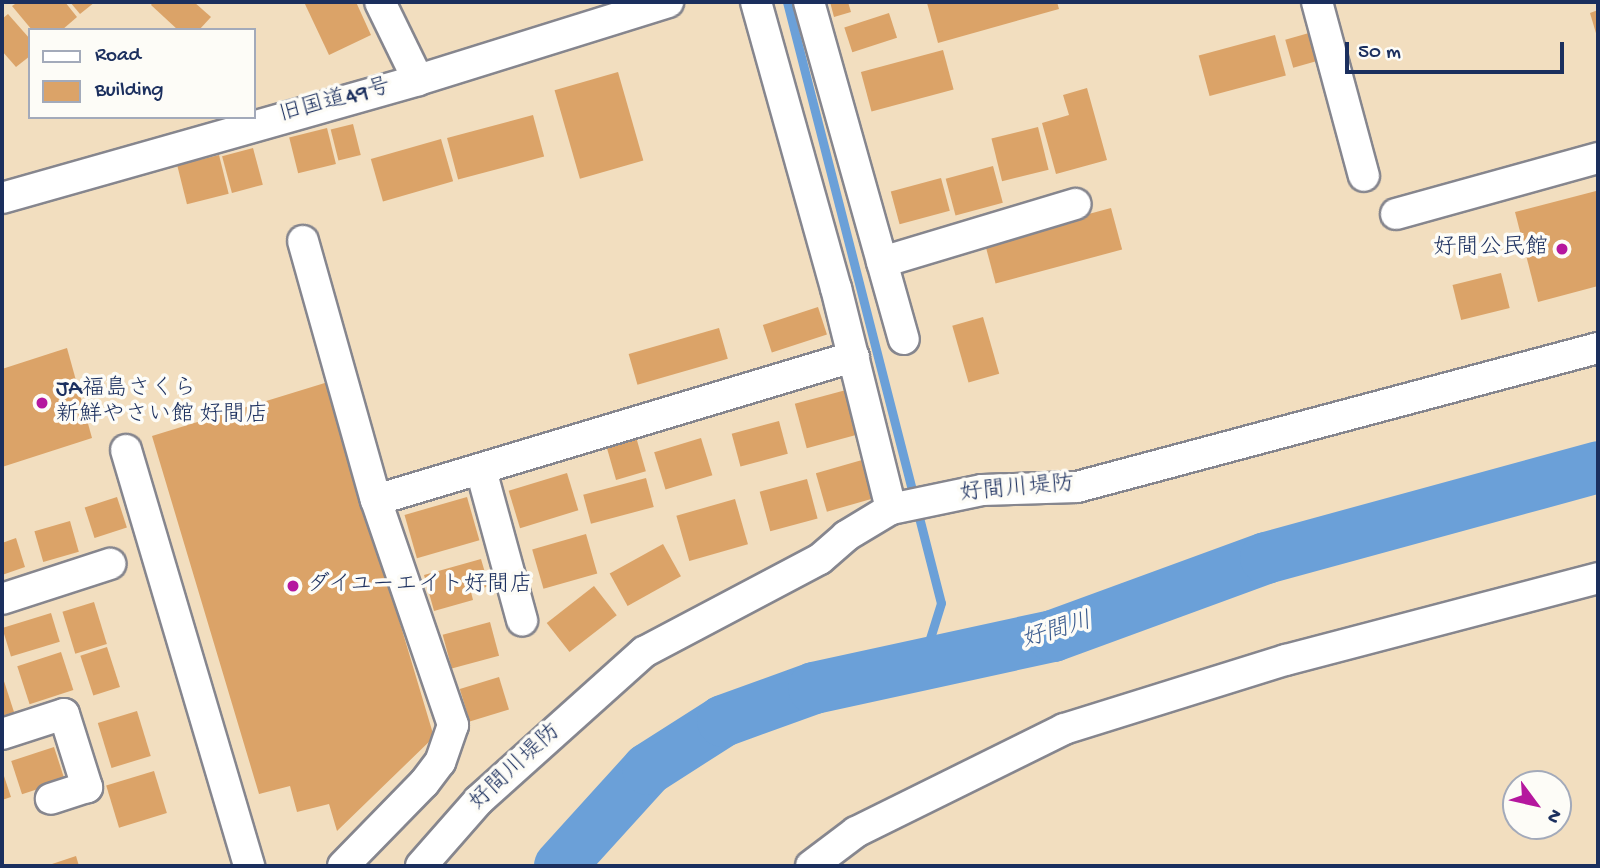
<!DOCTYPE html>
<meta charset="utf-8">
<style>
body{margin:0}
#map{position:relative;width:1600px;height:868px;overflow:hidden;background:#f2debf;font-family:"Gochi Hand","Klee One",sans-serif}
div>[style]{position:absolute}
.stream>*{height:9px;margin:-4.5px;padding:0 4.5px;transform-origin:4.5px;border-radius:4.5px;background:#6ba0d8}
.river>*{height:52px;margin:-26px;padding:0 26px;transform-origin:26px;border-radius:26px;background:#6ba0d8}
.building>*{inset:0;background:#dba368;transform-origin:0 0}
.roads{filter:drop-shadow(2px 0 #86868e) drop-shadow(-2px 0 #86868e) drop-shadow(0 2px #86868e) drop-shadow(0 -2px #86868e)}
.minor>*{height:30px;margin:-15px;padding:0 15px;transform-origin:15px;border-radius:15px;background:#fff}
.dots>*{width:19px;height:19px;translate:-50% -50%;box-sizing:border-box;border:4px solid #fdfcf7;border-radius:50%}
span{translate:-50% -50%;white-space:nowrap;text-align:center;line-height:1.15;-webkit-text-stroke:7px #fdfcf7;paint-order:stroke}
.street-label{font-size:23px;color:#1b2f5e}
.poi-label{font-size:23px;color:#1b2f5e}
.right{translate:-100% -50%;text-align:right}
.left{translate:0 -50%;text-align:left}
.water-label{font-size:24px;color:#3b5c8f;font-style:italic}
.frame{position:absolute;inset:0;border:4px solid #1b2f5e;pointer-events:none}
.legend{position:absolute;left:28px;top:28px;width:228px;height:91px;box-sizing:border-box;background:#fdfcf7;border:2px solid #a3aaba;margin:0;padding:9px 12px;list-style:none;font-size:21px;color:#1b2f5e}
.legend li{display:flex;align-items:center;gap:14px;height:35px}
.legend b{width:35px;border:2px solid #a3aaba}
.north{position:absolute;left:1502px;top:770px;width:70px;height:70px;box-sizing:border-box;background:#fdfcf7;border:2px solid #a3aaba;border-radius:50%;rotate:123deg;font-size:19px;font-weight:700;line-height:28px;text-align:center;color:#1b2f5e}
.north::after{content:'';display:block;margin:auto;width:24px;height:32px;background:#b5179e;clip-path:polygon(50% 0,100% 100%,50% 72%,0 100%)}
.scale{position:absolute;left:1345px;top:42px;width:219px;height:32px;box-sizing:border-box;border:4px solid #1b2f5e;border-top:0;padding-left:9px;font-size:21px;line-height:24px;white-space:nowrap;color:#1b2f5e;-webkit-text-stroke:5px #fdfcf7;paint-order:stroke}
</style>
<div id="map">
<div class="stream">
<div style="left:787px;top:2px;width:620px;rotate:75.63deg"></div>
<div style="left:941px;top:603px;width:64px;rotate:107.3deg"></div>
</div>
<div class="river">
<div style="left:560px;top:866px;width:131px;rotate:-47.8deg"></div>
<div style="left:648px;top:769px;width:89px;rotate:-32.6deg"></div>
<div style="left:723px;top:721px;width:97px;rotate:-19.9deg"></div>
<div style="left:814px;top:688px;width:245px;rotate:-12.3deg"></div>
<div style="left:1053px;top:636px;width:227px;rotate:-20.1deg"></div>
<div style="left:1266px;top:558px;width:344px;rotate:-15.3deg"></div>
</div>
<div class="building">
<div style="clip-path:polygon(18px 2px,65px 2px,77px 17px,62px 30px,32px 30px,12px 6px)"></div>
<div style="clip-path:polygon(70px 2px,95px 2px,80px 14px)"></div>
<div style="clip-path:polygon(153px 2px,194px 2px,211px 17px,199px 30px,178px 30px,151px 5px)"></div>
<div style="clip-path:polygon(304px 2px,356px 2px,371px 35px,329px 55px)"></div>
<div style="clip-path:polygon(830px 2px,848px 2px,851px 12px,834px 17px)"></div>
<div style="clip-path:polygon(932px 2px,1057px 2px,1059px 9px,938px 43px,927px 3px)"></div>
<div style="clip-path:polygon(1598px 10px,1598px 40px,1590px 13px)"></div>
<div style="left:889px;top:13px;width:26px;height:47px;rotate:72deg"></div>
<div style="clip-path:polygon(8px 14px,30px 39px,30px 56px,16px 67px,2px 51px,2px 19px)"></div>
<div style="left:1316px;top:31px;width:29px;height:32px;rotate:74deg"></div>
<div style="left:1275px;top:35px;width:42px;height:79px;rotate:75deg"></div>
<div style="left:943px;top:50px;width:41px;height:85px;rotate:75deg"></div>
<div style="left:618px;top:72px;width:92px;height:66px;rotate:74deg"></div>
<div style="clip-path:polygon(1087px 88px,1107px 160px,1056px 174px,1042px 123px,1069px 115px,1063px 95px)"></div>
<div style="left:533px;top:115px;width:43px;height:89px;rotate:75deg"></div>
<div style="left:353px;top:124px;width:32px;height:23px;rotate:76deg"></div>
<div style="left:1038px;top:127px;width:44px;height:48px;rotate:76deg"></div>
<div style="left:327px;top:128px;width:37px;height:39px;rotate:76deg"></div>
<div style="left:441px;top:139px;width:44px;height:73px;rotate:74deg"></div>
<div style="left:253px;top:148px;width:38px;height:32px;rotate:75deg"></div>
<div style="left:219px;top:155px;width:40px;height:43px;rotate:76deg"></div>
<div style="left:993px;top:166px;width:38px;height:49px;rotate:75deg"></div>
<div style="left:941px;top:178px;width:34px;height:52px;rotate:75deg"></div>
<div style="clip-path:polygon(1596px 191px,1598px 286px,1538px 302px,1515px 212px)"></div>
<div style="left:1111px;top:208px;width:43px;height:131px;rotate:75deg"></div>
<div style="left:1501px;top:273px;width:36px;height:50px;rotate:76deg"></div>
<div style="left:818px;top:307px;width:29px;height:58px;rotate:72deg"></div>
<div style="left:983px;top:317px;width:59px;height:32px;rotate:74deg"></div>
<div style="left:719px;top:328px;width:32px;height:94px;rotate:74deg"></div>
<div style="clip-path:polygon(67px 348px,92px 438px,2px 467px,2px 369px)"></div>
<div style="clip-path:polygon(328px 382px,434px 737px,337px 831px,329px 804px,297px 812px,290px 786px,259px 794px,152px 436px)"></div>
<div style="left:846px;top:390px;width:46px;height:53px;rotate:75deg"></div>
<div style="left:779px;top:421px;width:34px;height:49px;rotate:75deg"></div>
<div style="left:634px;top:430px;width:43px;height:31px;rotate:74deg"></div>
<div style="left:701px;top:438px;width:39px;height:49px;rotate:73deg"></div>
<div style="left:862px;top:460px;width:40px;height:48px;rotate:74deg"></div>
<div style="left:567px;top:473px;width:39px;height:61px;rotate:73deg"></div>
<div style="left:646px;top:478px;width:30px;height:65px;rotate:75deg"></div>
<div style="left:807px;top:479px;width:41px;height:49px;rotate:75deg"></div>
<div style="left:117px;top:497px;width:32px;height:34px;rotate:72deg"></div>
<div style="left:467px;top:497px;width:45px;height:65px;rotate:74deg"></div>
<div style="left:735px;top:499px;width:47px;height:61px;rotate:74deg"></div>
<div style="left:70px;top:521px;width:32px;height:37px;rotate:74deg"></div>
<div style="left:586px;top:534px;width:41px;height:56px;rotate:74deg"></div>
<div style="clip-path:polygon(16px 538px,25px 567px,2px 575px,2px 543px)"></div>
<div style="left:663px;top:544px;width:37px;height:61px;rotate:61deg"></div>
<div style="clip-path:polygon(481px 559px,489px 586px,471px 592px,473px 600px,434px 611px,424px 575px)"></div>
<div style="left:594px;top:586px;width:37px;height:60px;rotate:52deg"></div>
<div style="left:94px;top:602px;width:44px;height:33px;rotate:73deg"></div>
<div style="left:51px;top:613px;width:30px;height:51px;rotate:73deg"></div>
<div style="left:490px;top:622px;width:35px;height:49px;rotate:75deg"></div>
<div style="left:107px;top:647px;width:42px;height:28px;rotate:72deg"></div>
<div style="left:61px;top:652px;width:40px;height:46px;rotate:72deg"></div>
<div style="clip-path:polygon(2px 675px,14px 712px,2px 716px)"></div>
<div style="left:499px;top:677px;width:34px;height:41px;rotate:73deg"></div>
<div style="left:137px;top:711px;width:47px;height:41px;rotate:73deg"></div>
<div style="left:54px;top:747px;width:35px;height:45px;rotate:72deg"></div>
<div style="clip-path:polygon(2px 770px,11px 797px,2px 800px)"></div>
<div style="left:154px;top:771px;width:44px;height:50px;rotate:73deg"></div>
<div style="clip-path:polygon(76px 856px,79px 866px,46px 866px)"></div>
</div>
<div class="roads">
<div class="minor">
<div style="left:380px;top:2px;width:87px;rotate:64deg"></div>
<div style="left:756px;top:2px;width:297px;rotate:74.4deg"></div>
<div style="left:836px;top:288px;width:228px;rotate:76deg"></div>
<div style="left:809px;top:2px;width:350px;rotate:74.3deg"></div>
<div style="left:1317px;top:2px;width:180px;rotate:74.9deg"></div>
<div style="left:2px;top:198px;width:432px;rotate:-15.8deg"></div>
<div style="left:418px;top:80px;width:262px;rotate:-17.3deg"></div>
<div style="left:1396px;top:214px;width:210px;rotate:-15.5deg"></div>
<div style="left:303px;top:241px;width:269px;rotate:74.3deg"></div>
<div style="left:376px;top:500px;width:238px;rotate:71.1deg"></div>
<div style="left:453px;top:725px;width:39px;rotate:109deg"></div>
<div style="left:440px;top:762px;width:26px;rotate:127deg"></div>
<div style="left:424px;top:783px;width:116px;rotate:134.3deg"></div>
<div style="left:882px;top:262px;width:202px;rotate:-16.7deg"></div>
<div style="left:126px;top:450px;width:434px;rotate:73.5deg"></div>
<div style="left:481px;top:470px;width:156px;rotate:74.7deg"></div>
<div style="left:376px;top:500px;width:499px;rotate:-16.7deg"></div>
<div style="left:2px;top:599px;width:114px;rotate:-18deg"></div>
<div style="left:2px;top:734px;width:65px;rotate:-17.9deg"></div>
<div style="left:64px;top:714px;width:77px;rotate:72.5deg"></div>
<div style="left:87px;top:787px;width:38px;rotate:162deg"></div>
<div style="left:421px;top:866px;width:88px;rotate:-48.7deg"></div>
<div style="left:479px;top:800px;width:222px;rotate:-41.9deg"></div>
<div style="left:644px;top:652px;width:199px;rotate:-27.9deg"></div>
<div style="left:820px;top:559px;width:35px;rotate:-41deg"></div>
<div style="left:846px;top:536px;width:52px;rotate:-31deg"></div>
<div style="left:891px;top:509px;width:93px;rotate:-11.8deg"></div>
<div style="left:982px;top:490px;width:95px;rotate:-1.8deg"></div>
<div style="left:1077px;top:487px;width:539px;rotate:-14.94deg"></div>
<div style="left:811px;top:866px;width:56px;rotate:-37.1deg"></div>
<div style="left:856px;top:832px;width:232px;rotate:-26.3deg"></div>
<div style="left:1064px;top:729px;width:232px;rotate:-17.3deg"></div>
<div style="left:1286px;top:660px;width:323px;rotate:-14.7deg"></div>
</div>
</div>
<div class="dots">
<div style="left:1562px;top:249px;background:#b5179e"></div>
<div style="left:42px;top:403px;background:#b5179e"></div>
<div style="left:293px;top:586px;background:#b5179e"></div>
</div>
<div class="street-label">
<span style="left:335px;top:102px;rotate:-15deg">旧国道49号</span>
<span style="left:1017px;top:490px;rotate:-5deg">好間川堤防</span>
<span style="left:516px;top:768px;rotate:-43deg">好間川堤防</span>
</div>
<div class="poi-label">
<span class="right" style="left:1548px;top:249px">好間公民館</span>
<span class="left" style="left:56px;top:403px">JA福島さくら<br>新鮮やさい館 好間店</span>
<span class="left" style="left:307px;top:586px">ダイユーエイト好間店</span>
</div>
<div class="water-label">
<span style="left:1057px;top:632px;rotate:-17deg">好間川</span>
</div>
<div class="frame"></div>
<ul class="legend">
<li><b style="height:9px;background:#fff"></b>Road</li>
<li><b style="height:19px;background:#dba368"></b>Building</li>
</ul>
<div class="north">N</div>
<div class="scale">50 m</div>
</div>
